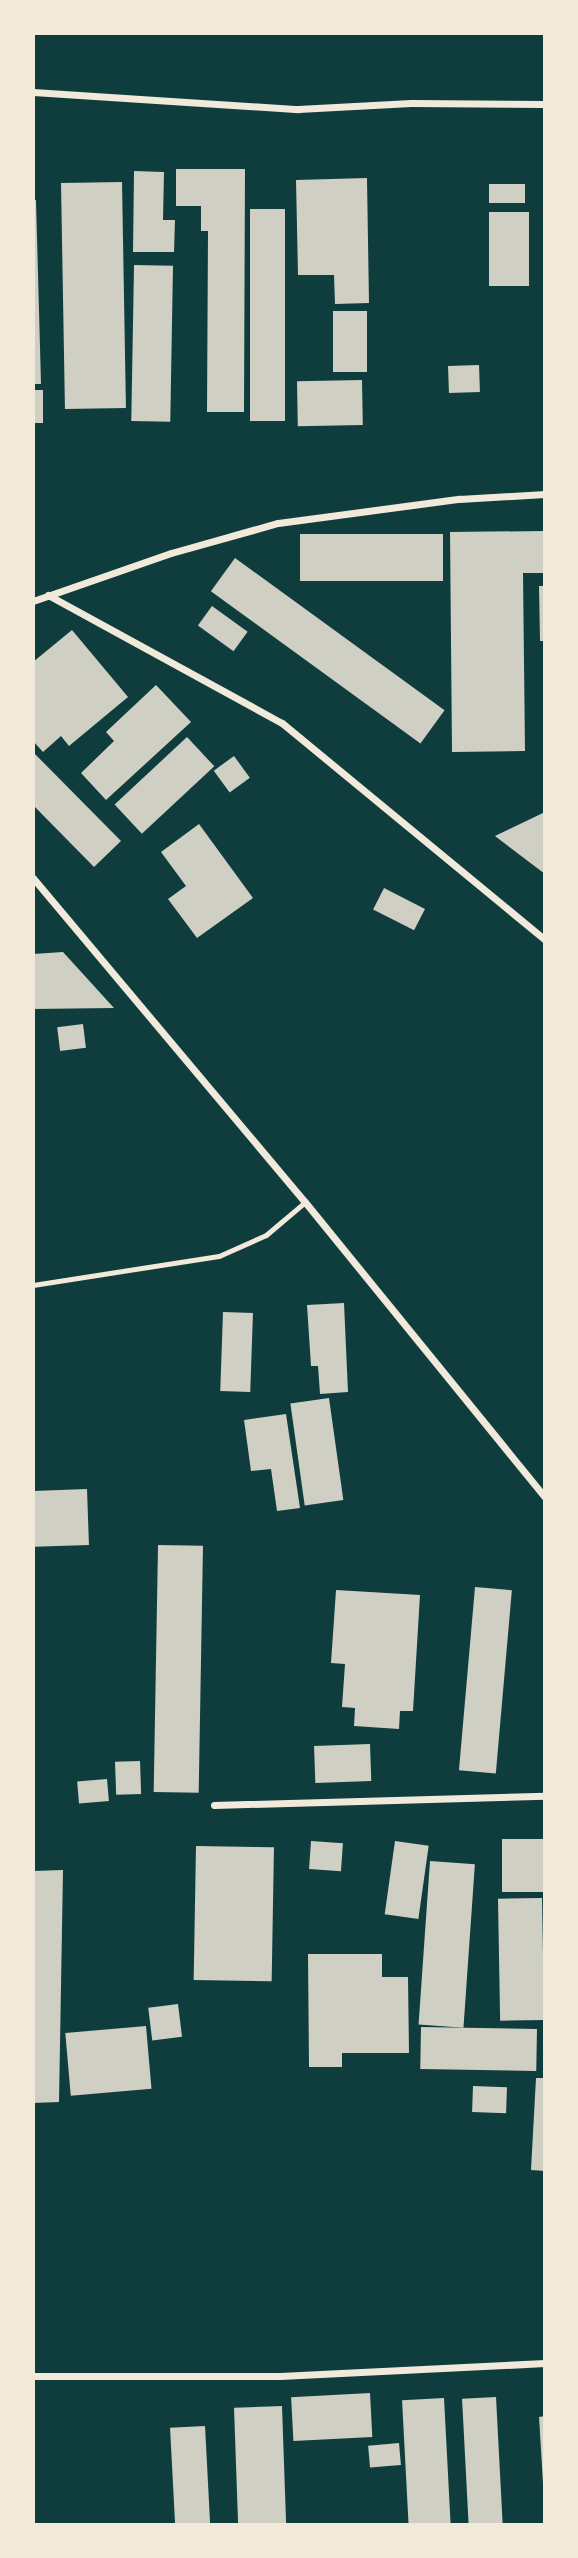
<!DOCTYPE html>
<style>
body{margin:0}
#map{position:relative;width:578px;height:2558px;overflow:hidden;background:#0f3d3e;font-family:"Fira Sans Condensed",sans-serif}
div>[style]{position:absolute}
.building>*{inset:0;background:#cfcfc3;transform-origin:0 0}
.service>*{height:5px;margin:-2.5px;padding:0 2.5px;transform-origin:2.5px;border-radius:2.5px;background:#f1e9da}
.minor>*{height:7px;margin:-3.5px;padding:0 3.5px;transform-origin:3.5px;border-radius:3.5px;background:#f1e9da}
span{translate:-50% -50%;white-space:nowrap;text-align:center;line-height:1.15;-webkit-text-stroke:5px #f1e9da;paint-order:stroke}
.frame{position:absolute;inset:0;border:35px solid #f1e9da;pointer-events:none}
</style>
<div id="map">
<div class="building">
<div style="clip-path:polygon(176px 169px,245px 169px,244px 412px,207px 412px,208px 231px,201px 231px,201px 206px,176px 206px)"></div>
<div style="clip-path:polygon(134px 171px,164px 172px,163px 220px,175px 220px,174px 252px,133px 252px)"></div>
<div style="clip-path:polygon(367px 178px,369px 303px,335px 304px,334px 275px,298px 275px,296px 180px)"></div>
<div style="left:122px;top:182px;width:226px;height:61px;rotate:89deg"></div>
<div style="left:489px;top:184px;width:36px;height:19px"></div>
<div style="clip-path:polygon(33px 200px,36px 200px,41px 384px,33px 384px)"></div>
<div style="left:250px;top:209px;width:35px;height:212px"></div>
<div style="left:489px;top:212px;width:40px;height:74px"></div>
<div style="left:134px;top:265px;width:39px;height:156px;rotate:1deg"></div>
<div style="left:333px;top:311px;width:34px;height:61px"></div>
<div style="left:479px;top:365px;width:27px;height:31px;rotate:88deg"></div>
<div style="left:362px;top:380px;width:45px;height:65px;rotate:89deg"></div>
<div style="left:33px;top:390px;width:10px;height:33px"></div>
<div style="clip-path:polygon(545px 531px,545px 573px,523px 573px,525px 751px,452px 752px,450px 532px)"></div>
<div style="left:443px;top:534px;width:47px;height:143px;rotate:90deg"></div>
<div style="left:235px;top:558px;width:259px;height:41px;rotate:36deg"></div>
<div style="clip-path:polygon(539px 586px,545px 586px,545px 641px,540px 641px)"></div>
<div style="left:212px;top:606px;width:44px;height:24px;rotate:36deg"></div>
<div style="clip-path:polygon(72px 630px,128px 697px,69px 746px,61px 736px,43px 752px,33px 741px,33px 662px)"></div>
<div style="clip-path:polygon(156px 685px,191px 722px,106px 800px,81px 773px,114px 741px,106px 732px)"></div>
<div style="left:187px;top:737px;width:40px;height:99px;rotate:47deg"></div>
<div style="clip-path:polygon(33px 752px,121px 841px,94px 867px,33px 805px)"></div>
<div style="left:234px;top:756px;width:27px;height:25px;rotate:54deg"></div>
<div style="clip-path:polygon(545px 812px,545px 874px,495px 836px)"></div>
<div style="clip-path:polygon(199px 824px,253px 898px,197px 938px,168px 899px,186px 886px,161px 852px)"></div>
<div style="left:384px;top:888px;width:46px;height:24px;rotate:27deg"></div>
<div style="clip-path:polygon(63px 952px,114px 1008px,33px 1009px,33px 954px)"></div>
<div style="left:83px;top:1024px;width:24px;height:26px;rotate:83deg"></div>
<div style="clip-path:polygon(344px 1303px,348px 1392px,320px 1394px,318px 1366px,311px 1366px,307px 1305px)"></div>
<div style="left:223px;top:1312px;width:30px;height:79px;rotate:2deg"></div>
<div style="left:329px;top:1398px;width:103px;height:39px;rotate:82deg"></div>
<div style="clip-path:polygon(286px 1414px,300px 1508px,277px 1511px,271px 1469px,251px 1471px,244px 1420px)"></div>
<div style="left:87px;top:1489px;width:56px;height:54px;rotate:88deg"></div>
<div style="left:158px;top:1545px;width:45px;height:247px;rotate:1deg"></div>
<div style="left:475px;top:1587px;width:37px;height:184px;rotate:5deg"></div>
<div style="clip-path:polygon(336px 1590px,420px 1595px,413px 1711px,400px 1711px,399px 1729px,354px 1726px,355px 1708px,342px 1707px,345px 1664px,331px 1663px)"></div>
<div style="left:370px;top:1744px;width:37px;height:56px;rotate:88deg"></div>
<div style="left:140px;top:1761px;width:33px;height:25px;rotate:88deg"></div>
<div style="left:107px;top:1779px;width:22px;height:30px;rotate:85deg"></div>
<div style="left:502px;top:1839px;width:42px;height:53px"></div>
<div style="left:311px;top:1841px;width:32px;height:28px;rotate:4deg"></div>
<div style="left:395px;top:1841px;width:34px;height:74px;rotate:8deg"></div>
<div style="left:196px;top:1846px;width:78px;height:134px;rotate:1deg"></div>
<div style="left:430px;top:1861px;width:45px;height:164px;rotate:4deg"></div>
<div style="clip-path:polygon(63px 1870px,59px 2102px,33px 2103px,33px 1871px)"></div>
<div style="left:542px;top:1898px;width:122px;height:44px;rotate:89deg"></div>
<div style="clip-path:polygon(308px 1954px,382px 1954px,382px 1977px,408px 1977px,409px 2053px,342px 2053px,342px 2067px,309px 2067px)"></div>
<div style="left:178px;top:2004px;width:33px;height:30px;rotate:83deg"></div>
<div style="left:146px;top:2026px;width:63px;height:81px;rotate:85deg"></div>
<div style="left:421px;top:2027px;width:116px;height:42px;rotate:1deg"></div>
<div style="clip-path:polygon(536px 2078px,545px 2078px,545px 2171px,531px 2170px)"></div>
<div style="left:473px;top:2086px;width:34px;height:26px;rotate:2deg"></div>
<div style="left:370px;top:2393px;width:44px;height:79px;rotate:87deg"></div>
<div style="left:496px;top:2397px;width:128px;height:34px;rotate:87deg"></div>
<div style="left:444px;top:2398px;width:127px;height:42px;rotate:87deg"></div>
<div style="left:282px;top:2406px;width:119px;height:48px;rotate:88deg"></div>
<div style="clip-path:polygon(545px 2416px,545px 2483px,543px 2483px,539px 2417px)"></div>
<div style="left:205px;top:2426px;width:99px;height:35px;rotate:87deg"></div>
<div style="left:399px;top:2443px;width:22px;height:31px;rotate:85deg"></div>
</div>
<div class="service">
<div style="left:33px;top:1285px;width:188px;rotate:-8.9deg"></div>
<div style="left:219px;top:1256px;width:51px;rotate:-24.1deg"></div>
<div style="left:266px;top:1235px;width:51px;rotate:-40.2deg"></div>
</div>
<div class="minor">
<div style="left:33px;top:92px;width:266px;rotate:3.7deg"></div>
<div style="left:298px;top:109px;width:113px;rotate:-3deg"></div>
<div style="left:411px;top:103px;width:134px;rotate:0.4deg"></div>
<div style="left:48px;top:595px;width:267px;rotate:28.7deg"></div>
<div style="left:282px;top:723px;width:341px;rotate:39.5deg"></div>
<div style="left:33px;top:601px;width:146px;rotate:-19.2deg"></div>
<div style="left:171px;top:553px;width:111px;rotate:-15.7deg"></div>
<div style="left:278px;top:523px;width:183px;rotate:-7.6deg"></div>
<div style="left:459px;top:499px;width:86px;rotate:-3.3deg"></div>
<div style="left:33px;top:878px;width:423px;rotate:50deg"></div>
<div style="left:305px;top:1202px;width:380px;rotate:50.9deg"></div>
<div style="left:214px;top:1805px;width:331px;rotate:-1.6deg"></div>
<div style="left:33px;top:2376px;width:247px"></div>
<div style="left:280px;top:2376px;width:265px;rotate:-2.8deg"></div>
</div>
<div class="frame"></div>
</div>
